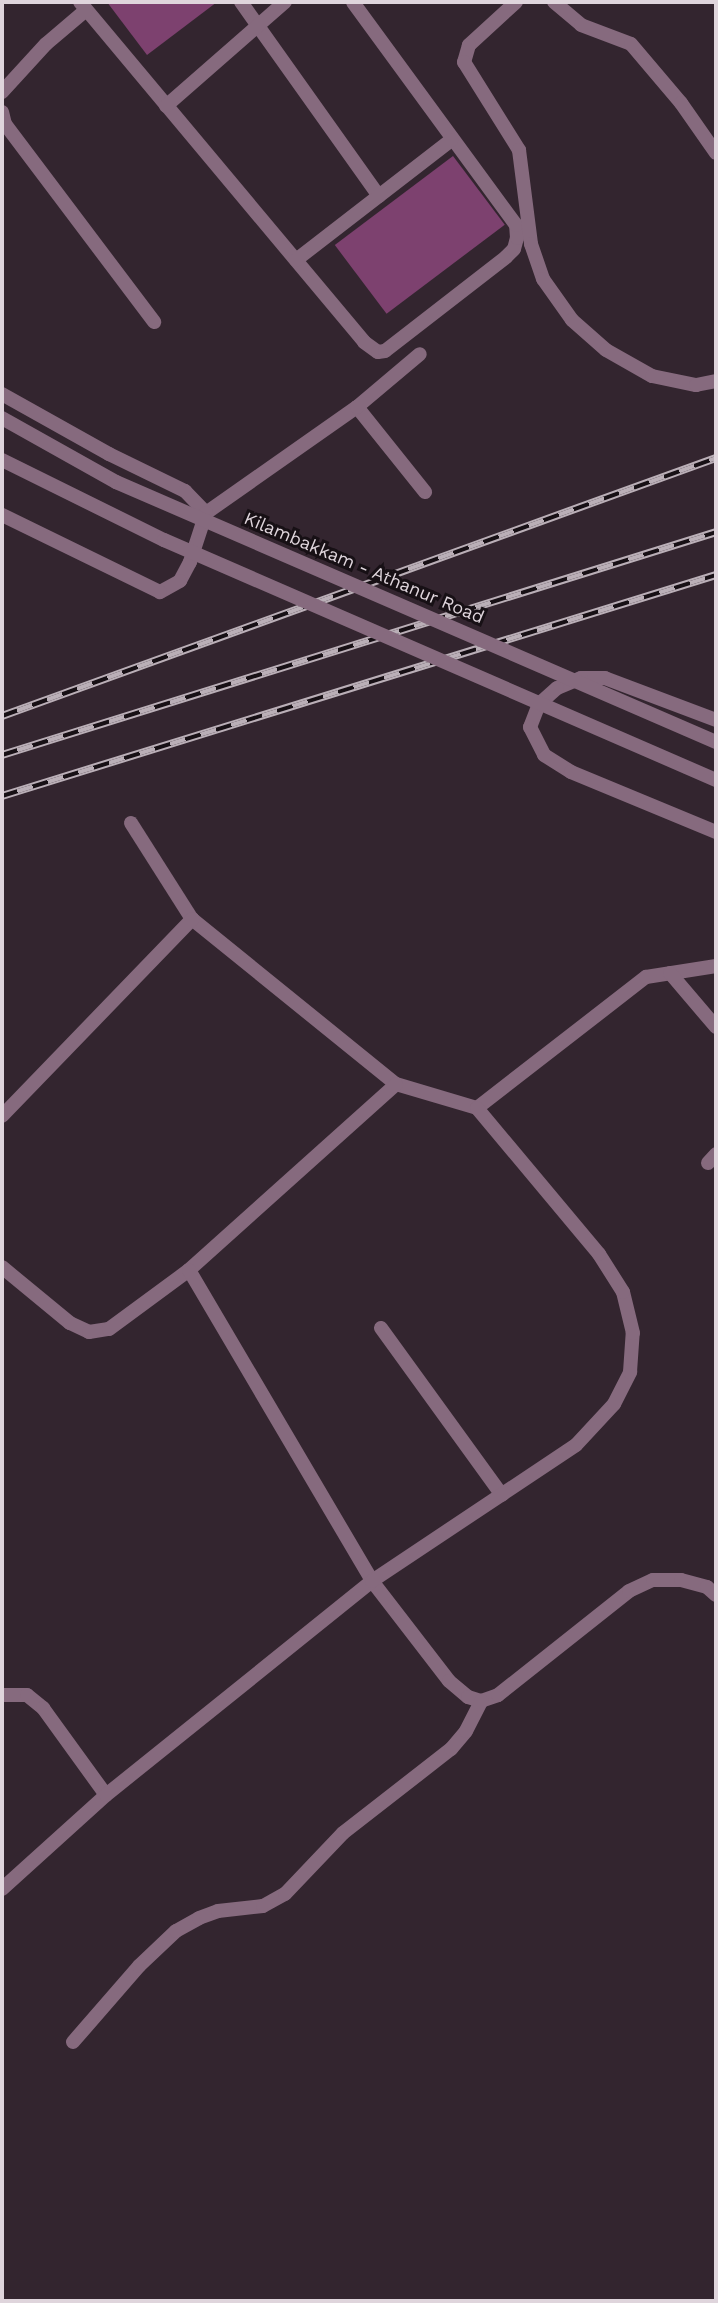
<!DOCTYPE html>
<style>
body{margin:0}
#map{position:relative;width:718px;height:2303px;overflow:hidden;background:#33252f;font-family:"Work Sans",sans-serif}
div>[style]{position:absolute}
.building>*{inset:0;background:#7d416f;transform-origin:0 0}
.service>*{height:14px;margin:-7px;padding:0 7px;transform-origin:7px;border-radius:7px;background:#866a7e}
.minor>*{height:14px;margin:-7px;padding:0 7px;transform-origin:7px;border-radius:7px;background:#866a7e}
.tertiary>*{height:14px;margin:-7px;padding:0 7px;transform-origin:7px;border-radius:7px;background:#866a7e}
.rail>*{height:8px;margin-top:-4px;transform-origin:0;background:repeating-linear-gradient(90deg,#171015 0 16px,#baafb7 0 32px);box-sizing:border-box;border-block:2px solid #baafb7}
.tertiary-bridge>*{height:14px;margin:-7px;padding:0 7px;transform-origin:7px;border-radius:7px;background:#866a7e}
span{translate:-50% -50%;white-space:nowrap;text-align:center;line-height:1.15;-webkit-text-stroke:6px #171015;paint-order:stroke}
.street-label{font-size:18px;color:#dfd5dc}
.frame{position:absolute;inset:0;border:4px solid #dfd5dc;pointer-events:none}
</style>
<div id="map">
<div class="building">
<div style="clip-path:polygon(107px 2px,217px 2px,147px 55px)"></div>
<div style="left:453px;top:156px;width:86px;height:148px;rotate:53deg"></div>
</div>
<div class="service">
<div style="left:80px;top:2px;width:443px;rotate:50.1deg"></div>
<div style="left:364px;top:342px;width:17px;rotate:36deg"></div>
<div style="left:378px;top:352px;width:7px;rotate:-8deg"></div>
<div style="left:385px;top:351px;width:153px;rotate:-37.8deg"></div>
<div style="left:506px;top:257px;width:11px;rotate:-45deg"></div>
<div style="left:514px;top:249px;width:11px;rotate:-75deg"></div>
<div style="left:517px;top:238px;width:13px;rotate:-94deg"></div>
<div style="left:516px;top:225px;width:276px;rotate:-126.2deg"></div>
<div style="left:241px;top:2px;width:238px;rotate:54.6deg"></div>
<div style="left:2px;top:92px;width:65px;rotate:-47.5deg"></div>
<div style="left:46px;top:44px;width:52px;rotate:-40.4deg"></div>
<div style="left:166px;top:106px;width:158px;rotate:-41.2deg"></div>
<div style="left:2px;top:112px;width:12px;rotate:76deg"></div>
<div style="left:5px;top:124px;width:248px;rotate:53deg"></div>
<div style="left:296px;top:260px;width:196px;rotate:-37.7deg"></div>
<div style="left:357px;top:407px;width:109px;rotate:51.3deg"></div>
</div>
<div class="minor">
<div style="left:516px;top:2px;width:64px;rotate:137.5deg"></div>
<div style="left:469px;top:45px;width:18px;rotate:106deg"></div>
<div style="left:464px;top:62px;width:104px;rotate:58deg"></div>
<div style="left:519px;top:150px;width:95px;rotate:82.7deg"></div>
<div style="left:531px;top:244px;width:37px;rotate:71deg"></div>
<div style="left:543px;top:279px;width:50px;rotate:54.7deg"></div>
<div style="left:572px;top:320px;width:45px;rotate:41.4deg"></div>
<div style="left:606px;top:350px;width:53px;rotate:29.5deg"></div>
<div style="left:652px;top:376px;width:45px;rotate:11.6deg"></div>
<div style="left:696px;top:385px;width:20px;rotate:-11deg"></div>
<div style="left:554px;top:2px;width:35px;rotate:40deg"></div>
<div style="left:581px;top:25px;width:53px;rotate:20.8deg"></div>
<div style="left:631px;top:44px;width:77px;rotate:49.7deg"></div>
<div style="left:681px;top:103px;width:61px;rotate:55deg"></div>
<div style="left:206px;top:513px;width:184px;rotate:-35.1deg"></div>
<div style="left:357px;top:407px;width:82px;rotate:-40.1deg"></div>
<div style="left:131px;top:823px;width:114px;rotate:57.6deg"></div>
<div style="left:192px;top:919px;width:262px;rotate:39deg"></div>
<div style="left:396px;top:1084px;width:84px;rotate:16.5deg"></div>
<div style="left:477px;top:1108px;width:214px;rotate:-37.8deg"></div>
<div style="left:646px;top:977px;width:71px;rotate:-8.9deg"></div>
<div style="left:670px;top:973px;width:71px;rotate:49.6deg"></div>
<div style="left:2px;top:1116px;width:274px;rotate:-46deg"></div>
<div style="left:708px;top:1163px;width:12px;rotate:-48deg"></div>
<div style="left:2px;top:1267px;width:88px;rotate:39.5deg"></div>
<div style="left:70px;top:1323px;width:21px;rotate:25deg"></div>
<div style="left:89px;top:1332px;width:20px;rotate:-9deg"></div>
<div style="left:109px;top:1329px;width:99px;rotate:-36.4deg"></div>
<div style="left:189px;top:1270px;width:278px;rotate:-41.9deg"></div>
<div style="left:189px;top:1270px;width:361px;rotate:59.5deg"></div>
<div style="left:372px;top:1581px;width:126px;rotate:52.4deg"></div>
<div style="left:449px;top:1681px;width:25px;rotate:40deg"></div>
<div style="left:468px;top:1697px;width:14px;rotate:17deg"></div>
<div style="left:481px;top:1701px;width:18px;rotate:-19deg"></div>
<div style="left:498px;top:1695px;width:167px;rotate:-38.4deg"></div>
<div style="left:629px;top:1591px;width:26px;rotate:-25deg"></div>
<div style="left:653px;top:1580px;width:28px"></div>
<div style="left:681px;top:1580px;width:27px;rotate:15deg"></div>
<div style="left:707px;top:1587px;width:12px;rotate:42deg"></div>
<div style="left:381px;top:1328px;width:206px;rotate:54.1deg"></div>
<div style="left:2px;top:1695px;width:25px"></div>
<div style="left:27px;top:1695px;width:21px;rotate:39deg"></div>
<div style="left:43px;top:1708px;width:107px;rotate:54.1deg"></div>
<div style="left:2px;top:1889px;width:140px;rotate:-42.1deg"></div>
<div style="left:106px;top:1795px;width:341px;rotate:-38.8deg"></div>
<div style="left:372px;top:1581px;width:245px;rotate:-33.7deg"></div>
<div style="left:576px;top:1445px;width:56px;rotate:-47.2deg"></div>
<div style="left:614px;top:1404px;width:36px;rotate:-63deg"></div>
<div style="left:630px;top:1372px;width:39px;rotate:-86deg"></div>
<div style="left:633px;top:1333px;width:42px;rotate:-103.7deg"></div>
<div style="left:623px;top:1292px;width:45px;rotate:-122.3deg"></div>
<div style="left:599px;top:1254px;width:190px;rotate:-129.9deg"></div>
<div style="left:73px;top:2042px;width:101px;rotate:-49deg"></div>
<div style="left:139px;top:1966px;width:51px;rotate:-43.4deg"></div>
<div style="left:176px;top:1931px;width:26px;rotate:-29deg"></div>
<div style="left:199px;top:1918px;width:20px;rotate:-20deg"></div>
<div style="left:218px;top:1911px;width:45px;rotate:-6.3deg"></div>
<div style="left:263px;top:1906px;width:25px;rotate:-29deg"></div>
<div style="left:285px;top:1894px;width:84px;rotate:-46.4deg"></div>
<div style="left:343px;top:1833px;width:137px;rotate:-37.9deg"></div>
<div style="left:451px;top:1749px;width:23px;rotate:-50deg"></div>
<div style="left:466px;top:1731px;width:34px;rotate:-63deg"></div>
</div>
<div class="tertiary">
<div style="left:2px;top:394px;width:123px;rotate:29.3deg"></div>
<div style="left:109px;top:454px;width:85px;rotate:26deg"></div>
<div style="left:185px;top:491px;width:30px;rotate:46deg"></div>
<div style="left:206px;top:513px;width:52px;rotate:108.1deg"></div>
<div style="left:190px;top:562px;width:21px;rotate:118deg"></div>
<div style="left:180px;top:581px;width:23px;rotate:151deg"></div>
<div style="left:160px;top:592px;width:176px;rotate:-154deg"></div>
<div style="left:716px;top:720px;width:119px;rotate:-159.3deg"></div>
<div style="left:605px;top:678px;width:24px;rotate:180deg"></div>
<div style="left:581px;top:678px;width:26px;rotate:157deg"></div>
<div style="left:557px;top:688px;width:24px;rotate:138deg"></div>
<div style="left:539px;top:704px;width:25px;rotate:111deg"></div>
<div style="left:530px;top:727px;width:31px;rotate:63deg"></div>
<div style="left:544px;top:755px;width:32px;rotate:32deg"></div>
<div style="left:571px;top:772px;width:157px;rotate:22.5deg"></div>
</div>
<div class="rail">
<div style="left:2px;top:716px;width:759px;rotate:-19.87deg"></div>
<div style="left:2px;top:755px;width:748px;rotate:-17.34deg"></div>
<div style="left:2px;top:796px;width:747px;rotate:-17.2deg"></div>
</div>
<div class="tertiary-bridge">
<div style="left:2px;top:418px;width:131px;rotate:29.3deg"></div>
<div style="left:116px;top:482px;width:654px;rotate:23.43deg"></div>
<div style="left:2px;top:460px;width:181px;rotate:26.3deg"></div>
<div style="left:164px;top:540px;width:602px;rotate:23.5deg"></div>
</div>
<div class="street-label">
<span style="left:364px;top:568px;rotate:23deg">Kilambakkam - Athanur Road</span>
</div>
<div class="frame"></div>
</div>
